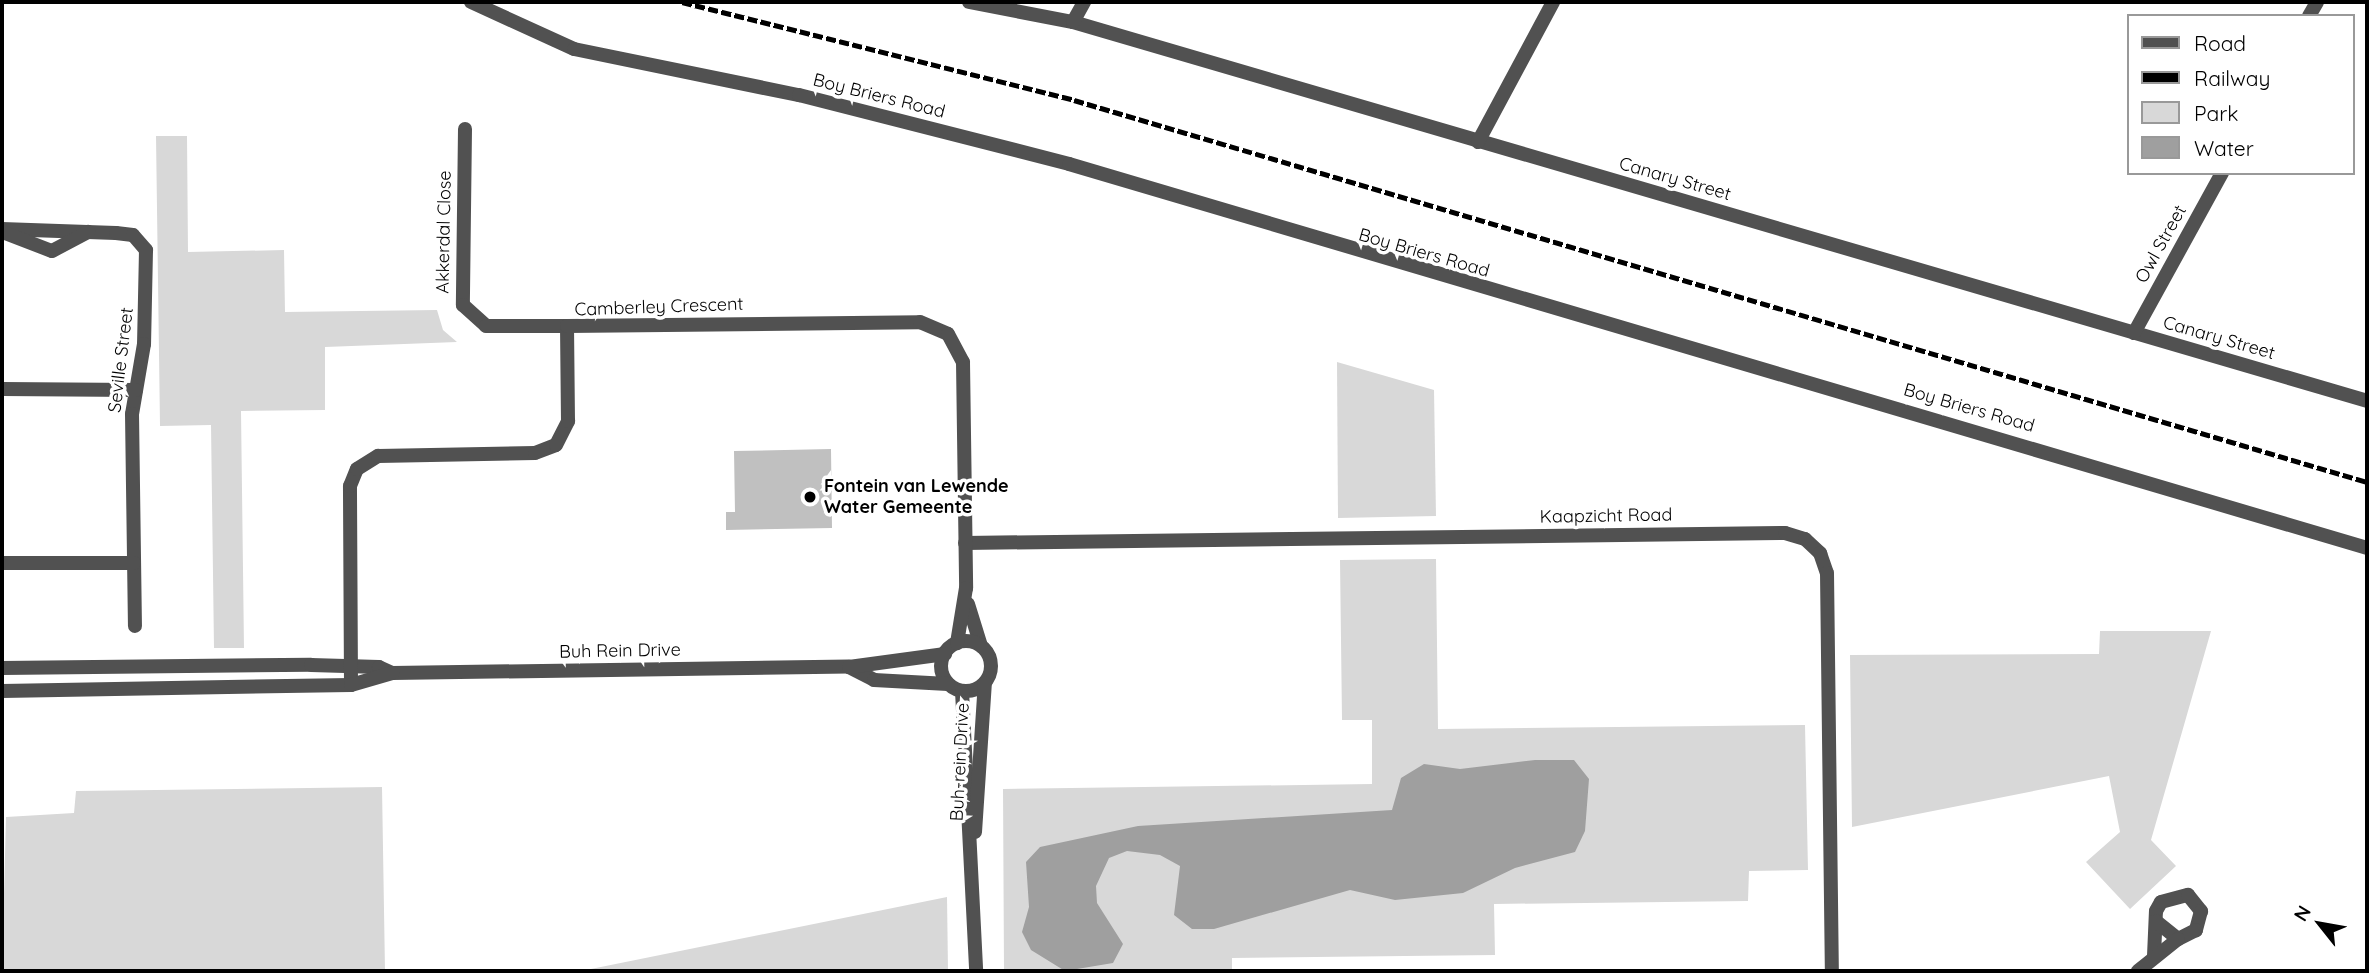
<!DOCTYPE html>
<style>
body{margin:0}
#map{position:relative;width:2369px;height:973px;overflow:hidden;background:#fff;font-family:Quicksand,sans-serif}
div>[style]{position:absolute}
.green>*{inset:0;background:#d8d8d8}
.water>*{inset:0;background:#9f9f9f}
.building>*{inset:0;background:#c0c0c0}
.minor>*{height:14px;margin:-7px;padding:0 7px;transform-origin:7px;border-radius:7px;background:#515151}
.minor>.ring{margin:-7px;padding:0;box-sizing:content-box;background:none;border:14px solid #515151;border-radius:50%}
.rail>*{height:5px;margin-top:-2.5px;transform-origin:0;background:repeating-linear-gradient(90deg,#000 0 10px,transparent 0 13.5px)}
.dots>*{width:19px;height:19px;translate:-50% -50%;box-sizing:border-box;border:4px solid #fff;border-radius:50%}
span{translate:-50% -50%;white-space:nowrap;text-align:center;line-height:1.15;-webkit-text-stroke:7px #fff;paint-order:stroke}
.street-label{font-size:18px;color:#000}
.poi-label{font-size:18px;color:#000;font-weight:700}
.left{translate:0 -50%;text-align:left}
.frame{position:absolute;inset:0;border:4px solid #000;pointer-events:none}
.legend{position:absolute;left:2127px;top:14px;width:228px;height:161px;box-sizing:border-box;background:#fff;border:2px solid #999;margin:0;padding:9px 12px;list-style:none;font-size:21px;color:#000}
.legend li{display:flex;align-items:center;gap:14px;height:35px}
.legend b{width:35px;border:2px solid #999}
.north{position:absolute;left:2285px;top:889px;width:70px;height:70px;-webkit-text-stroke:5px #fff;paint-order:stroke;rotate:301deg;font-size:19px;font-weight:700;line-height:28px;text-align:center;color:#000}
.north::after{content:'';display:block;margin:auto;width:24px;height:32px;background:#000;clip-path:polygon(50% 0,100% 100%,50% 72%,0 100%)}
</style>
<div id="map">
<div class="green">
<div style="clip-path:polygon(156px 136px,187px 136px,188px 252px,284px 250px,285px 312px,437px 310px,443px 330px,457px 342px,325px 347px,325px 410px,241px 411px,244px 648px,214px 648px,211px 425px,160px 426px)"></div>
<div style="clip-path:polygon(1337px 362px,1434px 390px,1436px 516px,1338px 518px)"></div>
<div style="clip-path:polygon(1436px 559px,1438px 729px,1805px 725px,1808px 870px,1749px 871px,1748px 901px,1494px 904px,1495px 955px,1232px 958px,1232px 971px,1004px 971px,1003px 789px,1372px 784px,1372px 720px,1342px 720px,1340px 560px)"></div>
<div style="clip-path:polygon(2100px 631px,2211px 631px,2151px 840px,2176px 866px,2130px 909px,2086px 862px,2120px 832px,2109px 776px,1852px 827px,1850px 655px,2099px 654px)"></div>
<div style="clip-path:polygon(382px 787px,385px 971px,2px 971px,6px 817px,74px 813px,76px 791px)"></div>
<div style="clip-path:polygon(947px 897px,948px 971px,581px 971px)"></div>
</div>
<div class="water">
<div style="clip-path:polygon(1535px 760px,1574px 760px,1589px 779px,1585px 831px,1575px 852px,1515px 868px,1463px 893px,1395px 900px,1350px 890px,1214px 929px,1192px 929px,1174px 915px,1180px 866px,1160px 855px,1127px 851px,1109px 858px,1096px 886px,1097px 903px,1123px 944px,1113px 963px,1065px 971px,1031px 950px,1022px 932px,1029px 907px,1026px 862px,1040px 847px,1138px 826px,1392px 810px,1401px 778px,1424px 764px,1460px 769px)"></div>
</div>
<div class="building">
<div style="clip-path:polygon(831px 449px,832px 528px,726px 530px,726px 512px,735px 512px,734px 451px)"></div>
</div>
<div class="minor">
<div style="left:471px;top:2px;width:113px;rotate:24.5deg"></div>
<div style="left:574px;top:49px;width:230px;rotate:11.6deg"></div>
<div style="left:799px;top:95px;width:279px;rotate:14.3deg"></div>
<div style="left:1069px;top:164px;width:1354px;rotate:16.48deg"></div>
<div style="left:969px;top:2px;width:106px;rotate:10.9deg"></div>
<div style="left:1073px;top:22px;width:1348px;rotate:16.32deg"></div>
<div style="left:2309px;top:16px;width:16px;rotate:-60deg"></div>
<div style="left:1073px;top:22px;width:23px;rotate:-61deg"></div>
<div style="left:465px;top:129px;width:176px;rotate:90.7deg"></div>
<div style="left:463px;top:305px;width:31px;rotate:42deg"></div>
<div style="left:486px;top:326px;width:81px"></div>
<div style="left:1478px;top:142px;width:159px;rotate:-61.8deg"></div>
<div style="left:2px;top:229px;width:114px;rotate:2deg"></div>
<div style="left:116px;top:233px;width:17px;rotate:7deg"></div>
<div style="left:133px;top:235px;width:20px;rotate:49deg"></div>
<div style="left:146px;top:250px;width:94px;rotate:91.2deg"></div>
<div style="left:144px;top:344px;width:71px;rotate:99.7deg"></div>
<div style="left:132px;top:414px;width:212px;rotate:89.2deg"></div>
<div style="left:5px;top:233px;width:50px;rotate:21deg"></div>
<div style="left:52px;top:251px;width:41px;rotate:-27.8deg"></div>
<div style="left:2134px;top:333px;width:183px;rotate:-61.2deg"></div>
<div style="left:2px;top:389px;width:134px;rotate:0.4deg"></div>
<div style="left:965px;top:543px;width:820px;rotate:-0.7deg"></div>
<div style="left:1785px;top:533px;width:21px;rotate:17deg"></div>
<div style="left:1805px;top:539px;width:21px;rotate:43deg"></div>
<div style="left:1820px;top:553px;width:21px;rotate:71deg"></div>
<div style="left:1827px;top:573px;width:398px;rotate:89.3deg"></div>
<div style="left:2px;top:563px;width:132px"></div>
<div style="left:968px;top:604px;width:44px;rotate:72.8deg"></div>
<div class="ring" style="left:941px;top:641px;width:36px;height:36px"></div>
<div style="left:849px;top:667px;width:28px;rotate:27deg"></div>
<div style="left:874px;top:680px;width:74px;rotate:3.1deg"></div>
<div style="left:2px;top:668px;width:309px;rotate:-0.6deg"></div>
<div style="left:311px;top:665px;width:68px;rotate:1.7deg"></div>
<div style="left:379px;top:667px;width:14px;rotate:25deg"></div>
<div style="left:392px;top:673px;width:457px;rotate:-0.8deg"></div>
<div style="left:849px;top:667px;width:97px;rotate:-7.7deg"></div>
<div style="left:351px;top:685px;width:199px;rotate:-90.3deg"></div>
<div style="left:350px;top:486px;width:18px;rotate:-68deg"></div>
<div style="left:357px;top:469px;width:25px;rotate:-32deg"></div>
<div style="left:378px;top:456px;width:157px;rotate:-1.1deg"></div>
<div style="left:535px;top:453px;width:22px;rotate:-21deg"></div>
<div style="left:556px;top:445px;width:27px;rotate:-63deg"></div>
<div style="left:568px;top:421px;width:95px;rotate:-90.6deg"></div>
<div style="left:567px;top:326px;width:353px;rotate:-0.6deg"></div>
<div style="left:920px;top:322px;width:30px;rotate:23deg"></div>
<div style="left:948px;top:334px;width:32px;rotate:62deg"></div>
<div style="left:963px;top:362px;width:226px;rotate:89.2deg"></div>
<div style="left:966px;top:588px;width:56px;rotate:99.3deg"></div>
<div style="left:2px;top:691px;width:349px;rotate:-1deg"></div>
<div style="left:351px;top:685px;width:43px;rotate:-16.3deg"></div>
<div style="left:962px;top:691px;width:280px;rotate:87.1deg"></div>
<div style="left:975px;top:832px;width:149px;rotate:-86.2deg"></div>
<div style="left:2154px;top:956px;width:45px;rotate:-87.5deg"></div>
<div style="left:2156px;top:911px;width:10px;rotate:-61deg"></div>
<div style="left:2161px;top:902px;width:28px;rotate:-15deg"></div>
<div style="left:2188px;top:895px;width:21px;rotate:51deg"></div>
<div style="left:2201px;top:911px;width:20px;rotate:105deg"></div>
<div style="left:2196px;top:930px;width:20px;rotate:153deg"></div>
<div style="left:2178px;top:939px;width:28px;rotate:-141deg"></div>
<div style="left:2138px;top:971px;width:51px;rotate:-38.7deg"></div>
</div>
<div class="rail">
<div style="left:682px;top:2px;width:404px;rotate:14deg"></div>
<div style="left:1074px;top:100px;width:1348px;rotate:16.46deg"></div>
</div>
<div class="dots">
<div style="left:810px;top:497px;background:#000"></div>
</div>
<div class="street-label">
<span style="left:879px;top:96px;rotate:14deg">Boy Briers Road</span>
<span style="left:1675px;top:179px;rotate:16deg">Canary Street</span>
<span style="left:444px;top:232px;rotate:-89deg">Akkerdal Close</span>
<span style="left:2161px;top:244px;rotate:-61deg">Owl Street</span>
<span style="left:1424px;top:253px;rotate:16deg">Boy Briers Road</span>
<span style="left:659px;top:307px;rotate:-2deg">Camberley Crescent</span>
<span style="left:2219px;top:338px;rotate:16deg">Canary Street</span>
<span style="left:121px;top:360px;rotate:-83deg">Seville Street</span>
<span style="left:1969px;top:408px;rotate:16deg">Boy Briers Road</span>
<span style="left:1606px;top:516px;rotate:-1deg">Kaapzicht Road</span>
<span style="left:620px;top:651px;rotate:-1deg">Buh Rein Drive</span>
<span style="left:960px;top:762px;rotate:-87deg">Buh-rein Drive</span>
</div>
<div class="poi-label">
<span class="left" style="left:824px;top:497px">Fontein van Lewende<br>Water Gemeente</span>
</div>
<div class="frame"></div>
<ul class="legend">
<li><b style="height:9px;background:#515151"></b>Road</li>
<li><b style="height:9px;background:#000"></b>Railway</li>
<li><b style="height:19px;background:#d8d8d8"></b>Park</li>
<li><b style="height:19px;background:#9f9f9f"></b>Water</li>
</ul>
<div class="north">N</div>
</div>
